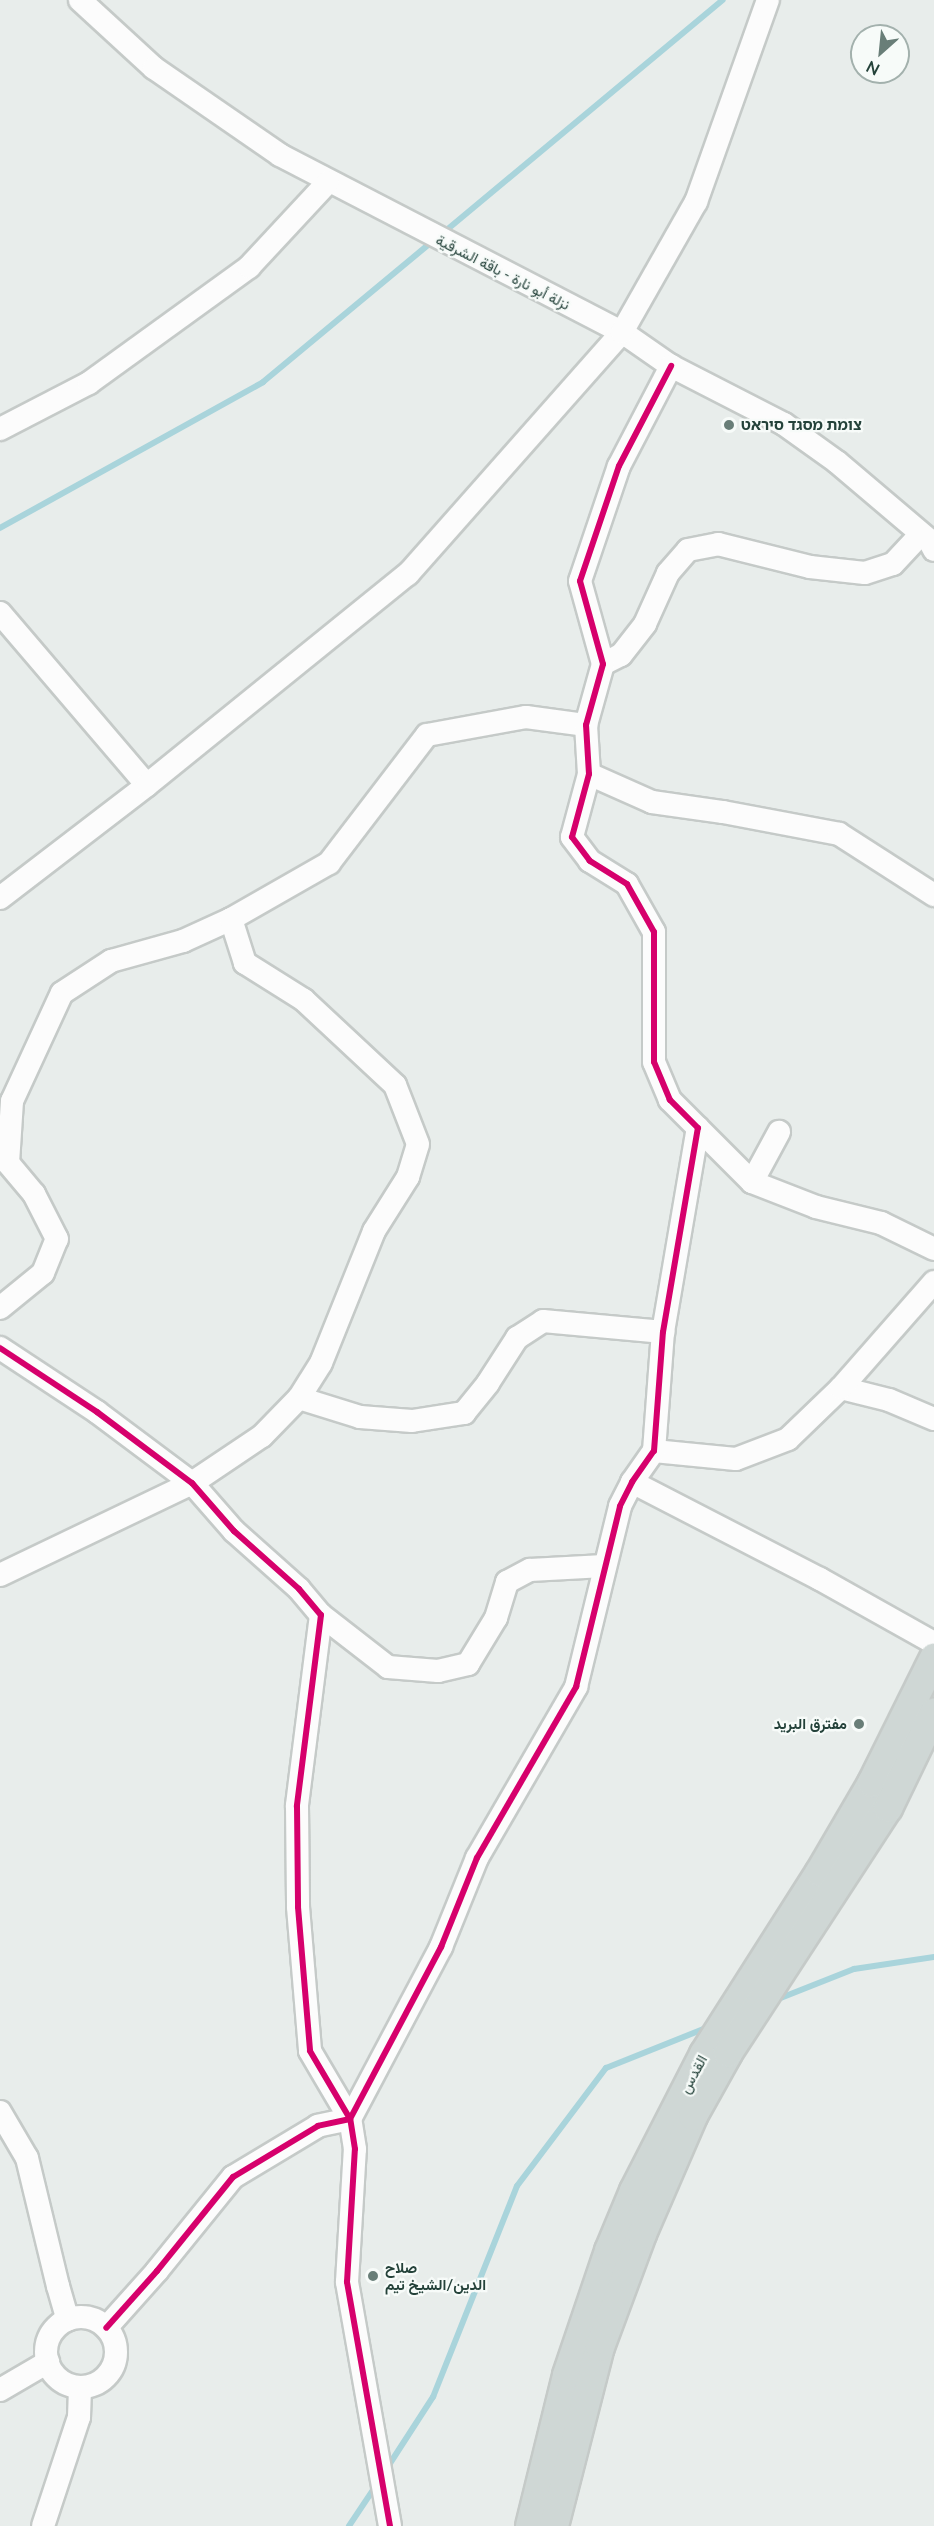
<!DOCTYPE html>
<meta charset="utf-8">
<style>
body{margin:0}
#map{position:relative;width:934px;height:2526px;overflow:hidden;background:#e8edeb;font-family:Lato,Vazirmatn,"Noto Sans Hebrew",sans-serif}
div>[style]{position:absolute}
.stream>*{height:6px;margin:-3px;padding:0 3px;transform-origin:3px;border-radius:3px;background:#a9d4db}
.roads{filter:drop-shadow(2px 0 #c5cac8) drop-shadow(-2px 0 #c5cac8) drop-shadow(0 2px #c5cac8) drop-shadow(0 -2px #c5cac8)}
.minor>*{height:22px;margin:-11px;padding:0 11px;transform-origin:11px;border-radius:11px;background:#fcfcfc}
.minor>.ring{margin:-11px;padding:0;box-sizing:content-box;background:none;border:22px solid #fcfcfc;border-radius:50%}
.major>*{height:28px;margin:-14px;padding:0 14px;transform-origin:14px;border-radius:14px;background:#cfd7d5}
.cycleway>*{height:6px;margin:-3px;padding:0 3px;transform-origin:3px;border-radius:3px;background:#d6006c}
.dots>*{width:16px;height:16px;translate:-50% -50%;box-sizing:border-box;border:3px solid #f7fbf9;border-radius:50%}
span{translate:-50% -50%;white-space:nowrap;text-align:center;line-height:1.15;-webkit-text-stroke:4.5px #f7fbf9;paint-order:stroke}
.street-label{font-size:15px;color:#24423a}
.poi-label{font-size:15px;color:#24423a;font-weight:700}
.left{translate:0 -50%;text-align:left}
.right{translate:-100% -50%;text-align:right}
.north{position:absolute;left:850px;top:24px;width:60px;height:60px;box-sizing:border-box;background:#f7fbf9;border:2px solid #a3b1ad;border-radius:50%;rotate:207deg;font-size:16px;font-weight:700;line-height:24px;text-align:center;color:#24423a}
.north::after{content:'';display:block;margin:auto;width:21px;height:27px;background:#697e78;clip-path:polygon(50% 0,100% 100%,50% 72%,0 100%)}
</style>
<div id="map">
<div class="stream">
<div style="left:443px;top:233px;width:364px;rotate:-39.8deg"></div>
<div style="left:0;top:528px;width:301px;rotate:-29deg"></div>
<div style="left:263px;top:382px;width:224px;rotate:-39.7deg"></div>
<div style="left:773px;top:2001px;width:87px;rotate:-21.6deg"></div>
<div style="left:854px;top:1969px;width:81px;rotate:-8.5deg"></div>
<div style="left:387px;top:2468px;width:85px;rotate:-57.1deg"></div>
<div style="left:433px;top:2397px;width:227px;rotate:-68.3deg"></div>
<div style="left:517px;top:2186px;width:148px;rotate:-53deg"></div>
<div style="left:606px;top:2068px;width:113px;rotate:-21.8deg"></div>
<div style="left:349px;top:2526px;width:50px;rotate:-56.3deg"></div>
</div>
<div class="roads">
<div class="minor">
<div style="left:80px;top:0;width:100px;rotate:42.6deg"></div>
<div style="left:154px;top:68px;width:153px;rotate:34.6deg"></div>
<div style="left:280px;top:155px;width:385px;rotate:27.4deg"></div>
<div style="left:622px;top:332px;width:60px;rotate:34.8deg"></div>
<div style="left:671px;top:366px;width:127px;rotate:27.2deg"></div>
<div style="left:784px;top:424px;width:65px;rotate:35.6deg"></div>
<div style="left:837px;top:462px;width:121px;rotate:40.3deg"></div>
<div style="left:929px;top:540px;width:11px;rotate:63deg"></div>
<div style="left:0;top:429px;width:100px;rotate:-27.3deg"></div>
<div style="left:89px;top:383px;width:198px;rotate:-35.9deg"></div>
<div style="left:249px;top:267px;width:116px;rotate:-47.1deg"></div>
<div style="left:0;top:613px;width:226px;rotate:49.5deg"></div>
<div style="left:603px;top:664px;width:20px;rotate:-27deg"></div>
<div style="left:621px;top:655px;width:39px;rotate:-52deg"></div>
<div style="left:645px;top:624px;width:56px;rotate:-65.7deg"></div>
<div style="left:668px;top:573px;width:30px;rotate:-49deg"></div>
<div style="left:688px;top:550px;width:31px;rotate:-11deg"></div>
<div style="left:718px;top:544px;width:95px;rotate:14deg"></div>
<div style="left:810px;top:567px;width:55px;rotate:6.2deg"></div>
<div style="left:865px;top:573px;width:29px;rotate:-18deg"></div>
<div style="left:893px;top:564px;width:41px;rotate:-47deg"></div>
<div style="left:589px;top:774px;width:69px;rotate:24deg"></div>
<div style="left:652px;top:802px;width:72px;rotate:8deg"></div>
<div style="left:723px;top:812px;width:118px;rotate:10.7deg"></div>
<div style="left:839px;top:834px;width:113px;rotate:32.7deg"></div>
<div style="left:0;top:898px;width:185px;rotate:-37.5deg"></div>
<div style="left:147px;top:785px;width:336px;rotate:-39deg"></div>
<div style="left:408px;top:574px;width:323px;rotate:-48.5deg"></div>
<div style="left:622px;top:332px;width:150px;rotate:-60.4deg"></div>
<div style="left:696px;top:202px;width:214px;rotate:-70.4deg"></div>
<div style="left:698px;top:1128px;width:76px;rotate:45deg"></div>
<div style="left:752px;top:1182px;width:57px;rotate:-61.6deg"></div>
<div style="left:752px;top:1182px;width:69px;rotate:21.3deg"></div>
<div style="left:816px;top:1207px;width:67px;rotate:13.8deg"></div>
<div style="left:881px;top:1223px;width:59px;rotate:26.1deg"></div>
<div style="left:0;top:1308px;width:55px;rotate:-39.1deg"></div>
<div style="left:43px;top:1273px;width:37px;rotate:-68deg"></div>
<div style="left:57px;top:1239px;width:51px;rotate:-117.1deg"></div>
<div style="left:34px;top:1194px;width:40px;rotate:-130deg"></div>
<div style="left:8px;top:1163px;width:62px;rotate:-86.3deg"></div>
<div style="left:12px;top:1101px;width:119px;rotate:-65.2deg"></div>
<div style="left:62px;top:993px;width:59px;rotate:-33.1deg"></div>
<div style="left:111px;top:961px;width:75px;rotate:-15.5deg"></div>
<div style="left:183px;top:941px;width:53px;rotate:-24.6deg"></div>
<div style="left:231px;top:919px;width:113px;rotate:-29.7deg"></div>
<div style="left:329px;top:863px;width:161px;rotate:-52.6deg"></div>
<div style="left:427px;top:735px;width:101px;rotate:-10.3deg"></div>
<div style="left:526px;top:717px;width:61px;rotate:7.6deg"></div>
<div style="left:0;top:1348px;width:116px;rotate:33.4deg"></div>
<div style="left:97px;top:1412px;width:119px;rotate:36.8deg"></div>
<div style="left:192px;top:1483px;width:64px;rotate:48.8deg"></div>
<div style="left:234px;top:1531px;width:87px;rotate:41.7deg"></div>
<div style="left:299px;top:1589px;width:34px;rotate:50deg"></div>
<div style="left:321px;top:1615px;width:193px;rotate:97.2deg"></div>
<div style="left:297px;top:1806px;width:101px;rotate:89.4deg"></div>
<div style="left:298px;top:1907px;width:144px;rotate:85.2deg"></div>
<div style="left:310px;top:2051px;width:79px;rotate:59.5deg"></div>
<div style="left:350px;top:2119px;width:33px;rotate:168deg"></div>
<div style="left:318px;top:2126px;width:99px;rotate:149deg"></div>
<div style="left:233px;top:2177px;width:121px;rotate:129deg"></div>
<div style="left:157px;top:2271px;width:76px;rotate:131.8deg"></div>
<div style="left:841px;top:1388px;width:49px;rotate:14deg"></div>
<div style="left:889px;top:1400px;width:49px;rotate:22.9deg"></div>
<div style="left:299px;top:1398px;width:64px;rotate:17.3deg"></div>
<div style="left:360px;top:1417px;width:52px;rotate:4.4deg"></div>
<div style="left:412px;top:1421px;width:53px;rotate:-8.7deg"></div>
<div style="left:464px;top:1413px;width:38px;rotate:-51deg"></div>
<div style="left:488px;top:1383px;width:54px;rotate:-57.2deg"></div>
<div style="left:517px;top:1338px;width:31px;rotate:-33deg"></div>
<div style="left:543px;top:1321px;width:121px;rotate:5.2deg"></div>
<div style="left:654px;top:1451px;width:82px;rotate:5.6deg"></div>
<div style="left:736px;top:1459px;width:56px;rotate:-21deg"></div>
<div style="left:788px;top:1439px;width:74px;rotate:-43.9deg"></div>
<div style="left:841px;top:1388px;width:141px;rotate:-48.7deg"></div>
<div style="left:632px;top:1482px;width:212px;rotate:27.3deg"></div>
<div style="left:820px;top:1579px;width:131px;rotate:29.3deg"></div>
<div style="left:0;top:1575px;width:213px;rotate:-25.6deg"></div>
<div style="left:192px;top:1483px;width:84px;rotate:-33.9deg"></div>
<div style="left:262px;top:1436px;width:53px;rotate:-45.8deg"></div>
<div style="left:299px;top:1398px;width:41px;rotate:-57.8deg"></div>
<div style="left:321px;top:1363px;width:142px;rotate:-68.1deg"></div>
<div style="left:374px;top:1231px;width:64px;rotate:-57.8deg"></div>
<div style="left:408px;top:1177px;width:34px;rotate:-73deg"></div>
<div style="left:418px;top:1144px;width:63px;rotate:-111.3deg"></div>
<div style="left:395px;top:1085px;width:125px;rotate:-137deg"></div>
<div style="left:304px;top:1000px;width:70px;rotate:-147.9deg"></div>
<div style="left:245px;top:963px;width:46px;rotate:-107.7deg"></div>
<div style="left:321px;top:1615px;width:85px;rotate:37.8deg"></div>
<div style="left:388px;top:1667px;width:50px;rotate:4.6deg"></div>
<div style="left:438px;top:1671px;width:31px;rotate:-13deg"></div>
<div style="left:468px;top:1664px;width:54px;rotate:-58.7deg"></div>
<div style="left:496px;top:1618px;width:38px;rotate:-73deg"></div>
<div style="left:507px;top:1582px;width:26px;rotate:-28deg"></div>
<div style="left:530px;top:1570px;width:74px;rotate:-3.1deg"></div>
<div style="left:0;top:2112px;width:53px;rotate:59.6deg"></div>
<div style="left:27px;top:2158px;width:132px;rotate:76.4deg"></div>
<div style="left:58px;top:2286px;width:35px;rotate:74deg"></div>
<div class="ring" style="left:46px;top:2317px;width:48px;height:48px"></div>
<div style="left:0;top:2390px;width:56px;rotate:-30.3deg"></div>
<div style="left:43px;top:2526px;width:115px;rotate:-71.7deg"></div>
<div style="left:79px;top:2417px;width:30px;rotate:-88deg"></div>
<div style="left:390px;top:2526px;width:248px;rotate:-100deg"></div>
<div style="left:347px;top:2282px;width:133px;rotate:-86.6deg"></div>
<div style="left:355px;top:2149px;width:30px;rotate:-99deg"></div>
<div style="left:350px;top:2119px;width:195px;rotate:-62.1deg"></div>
<div style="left:441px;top:1947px;width:96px;rotate:-68deg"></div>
<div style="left:477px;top:1858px;width:198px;rotate:-59.9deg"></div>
<div style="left:576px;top:1687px;width:186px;rotate:-76.3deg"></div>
<div style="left:620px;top:1506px;width:27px;rotate:-63deg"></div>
<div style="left:632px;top:1482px;width:38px;rotate:-55deg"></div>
<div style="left:654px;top:1451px;width:119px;rotate:-85.7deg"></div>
<div style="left:663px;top:1332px;width:207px;rotate:-80.3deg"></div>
<div style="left:698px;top:1128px;width:40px;rotate:-135deg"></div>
<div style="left:670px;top:1100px;width:41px;rotate:-112.8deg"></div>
<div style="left:654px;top:1062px;width:130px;rotate:-90deg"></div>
<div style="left:654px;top:932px;width:55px;rotate:-119.4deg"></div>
<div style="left:627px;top:884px;width:44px;rotate:-148.1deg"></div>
<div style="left:590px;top:861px;width:30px;rotate:-127deg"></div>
<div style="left:572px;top:837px;width:65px;rotate:-74.9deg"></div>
<div style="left:589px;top:774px;width:49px;rotate:-93.5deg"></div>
<div style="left:586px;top:725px;width:63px;rotate:-74.4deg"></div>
<div style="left:603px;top:664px;width:86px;rotate:-105.5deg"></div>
<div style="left:580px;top:581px;width:121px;rotate:-71.3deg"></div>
<div style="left:619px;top:466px;width:113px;rotate:-62.5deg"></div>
</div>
<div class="major">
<div style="left:530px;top:2526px;width:155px;rotate:-76.2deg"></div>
<div style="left:567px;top:2375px;width:131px;rotate:-71.3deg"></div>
<div style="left:609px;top:2251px;width:65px;rotate:-67.4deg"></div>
<div style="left:634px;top:2191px;width:154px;rotate:-62.9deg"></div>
<div style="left:704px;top:2054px;width:216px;rotate:-57.5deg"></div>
<div style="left:820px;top:1872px;width:103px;rotate:-59.7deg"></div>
<div style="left:872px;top:1783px;width:140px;rotate:-63.6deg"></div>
<div style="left:554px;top:2526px;width:185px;rotate:-75.6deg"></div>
<div style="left:600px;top:2347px;width:121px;rotate:-69.6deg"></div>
<div style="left:642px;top:2234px;width:129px;rotate:-66.6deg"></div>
<div style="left:693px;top:2116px;width:72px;rotate:-60.9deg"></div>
<div style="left:728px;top:2053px;width:293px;rotate:-56.9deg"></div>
<div style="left:888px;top:1808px;width:106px;rotate:-64.2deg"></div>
</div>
</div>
<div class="cycleway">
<div style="left:0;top:1348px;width:116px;rotate:33.4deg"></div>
<div style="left:97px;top:1412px;width:119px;rotate:36.8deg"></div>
<div style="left:192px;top:1483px;width:64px;rotate:48.8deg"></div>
<div style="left:234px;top:1531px;width:87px;rotate:41.7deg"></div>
<div style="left:299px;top:1589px;width:34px;rotate:50deg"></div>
<div style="left:321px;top:1615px;width:193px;rotate:97.2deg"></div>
<div style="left:297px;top:1806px;width:101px;rotate:89.4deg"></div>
<div style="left:298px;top:1907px;width:144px;rotate:85.2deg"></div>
<div style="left:310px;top:2051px;width:79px;rotate:59.5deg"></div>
<div style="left:350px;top:2119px;width:33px;rotate:168deg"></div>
<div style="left:318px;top:2126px;width:99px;rotate:149deg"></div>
<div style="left:233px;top:2177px;width:121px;rotate:129deg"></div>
<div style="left:157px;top:2271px;width:76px;rotate:131.8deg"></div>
<div style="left:390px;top:2526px;width:248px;rotate:-100deg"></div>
<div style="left:347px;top:2282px;width:133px;rotate:-86.6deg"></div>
<div style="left:355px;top:2149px;width:30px;rotate:-99deg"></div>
<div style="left:350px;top:2119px;width:195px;rotate:-62.1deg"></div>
<div style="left:441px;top:1947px;width:96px;rotate:-68deg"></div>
<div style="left:477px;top:1858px;width:198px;rotate:-59.9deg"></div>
<div style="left:576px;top:1687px;width:186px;rotate:-76.3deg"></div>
<div style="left:620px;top:1506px;width:27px;rotate:-63deg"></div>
<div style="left:632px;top:1482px;width:38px;rotate:-55deg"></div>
<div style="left:654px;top:1451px;width:119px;rotate:-85.7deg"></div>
<div style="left:663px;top:1332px;width:207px;rotate:-80.3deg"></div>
<div style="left:698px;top:1128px;width:40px;rotate:-135deg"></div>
<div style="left:670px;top:1100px;width:41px;rotate:-112.8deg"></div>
<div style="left:654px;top:1062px;width:130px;rotate:-90deg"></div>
<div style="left:654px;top:932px;width:55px;rotate:-119.4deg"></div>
<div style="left:627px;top:884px;width:44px;rotate:-148.1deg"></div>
<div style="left:590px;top:861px;width:30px;rotate:-127deg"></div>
<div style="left:572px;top:837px;width:65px;rotate:-74.9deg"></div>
<div style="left:589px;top:774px;width:49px;rotate:-93.5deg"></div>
<div style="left:586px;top:725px;width:63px;rotate:-74.4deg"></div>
<div style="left:603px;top:664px;width:86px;rotate:-105.5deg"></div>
<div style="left:580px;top:581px;width:121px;rotate:-71.3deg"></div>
<div style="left:619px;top:466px;width:113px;rotate:-62.5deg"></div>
</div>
<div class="dots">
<div style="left:729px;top:425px;background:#697e78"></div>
<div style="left:859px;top:1724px;background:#697e78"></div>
<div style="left:373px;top:2276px;background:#697e78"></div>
</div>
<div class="street-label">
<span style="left:503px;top:272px;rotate:27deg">نزلة أبو نارة - باقة الشرقية</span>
<span style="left:693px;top:2074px;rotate:-61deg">القدس</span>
</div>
<div class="poi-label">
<span class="left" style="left:741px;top:425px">צומת מסגד סיראט</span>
<span class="right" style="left:847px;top:1724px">مفترق البريد</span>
<span class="left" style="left:385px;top:2276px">صلاح<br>الدين/الشيخ تيم</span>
</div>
<div class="north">N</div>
</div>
